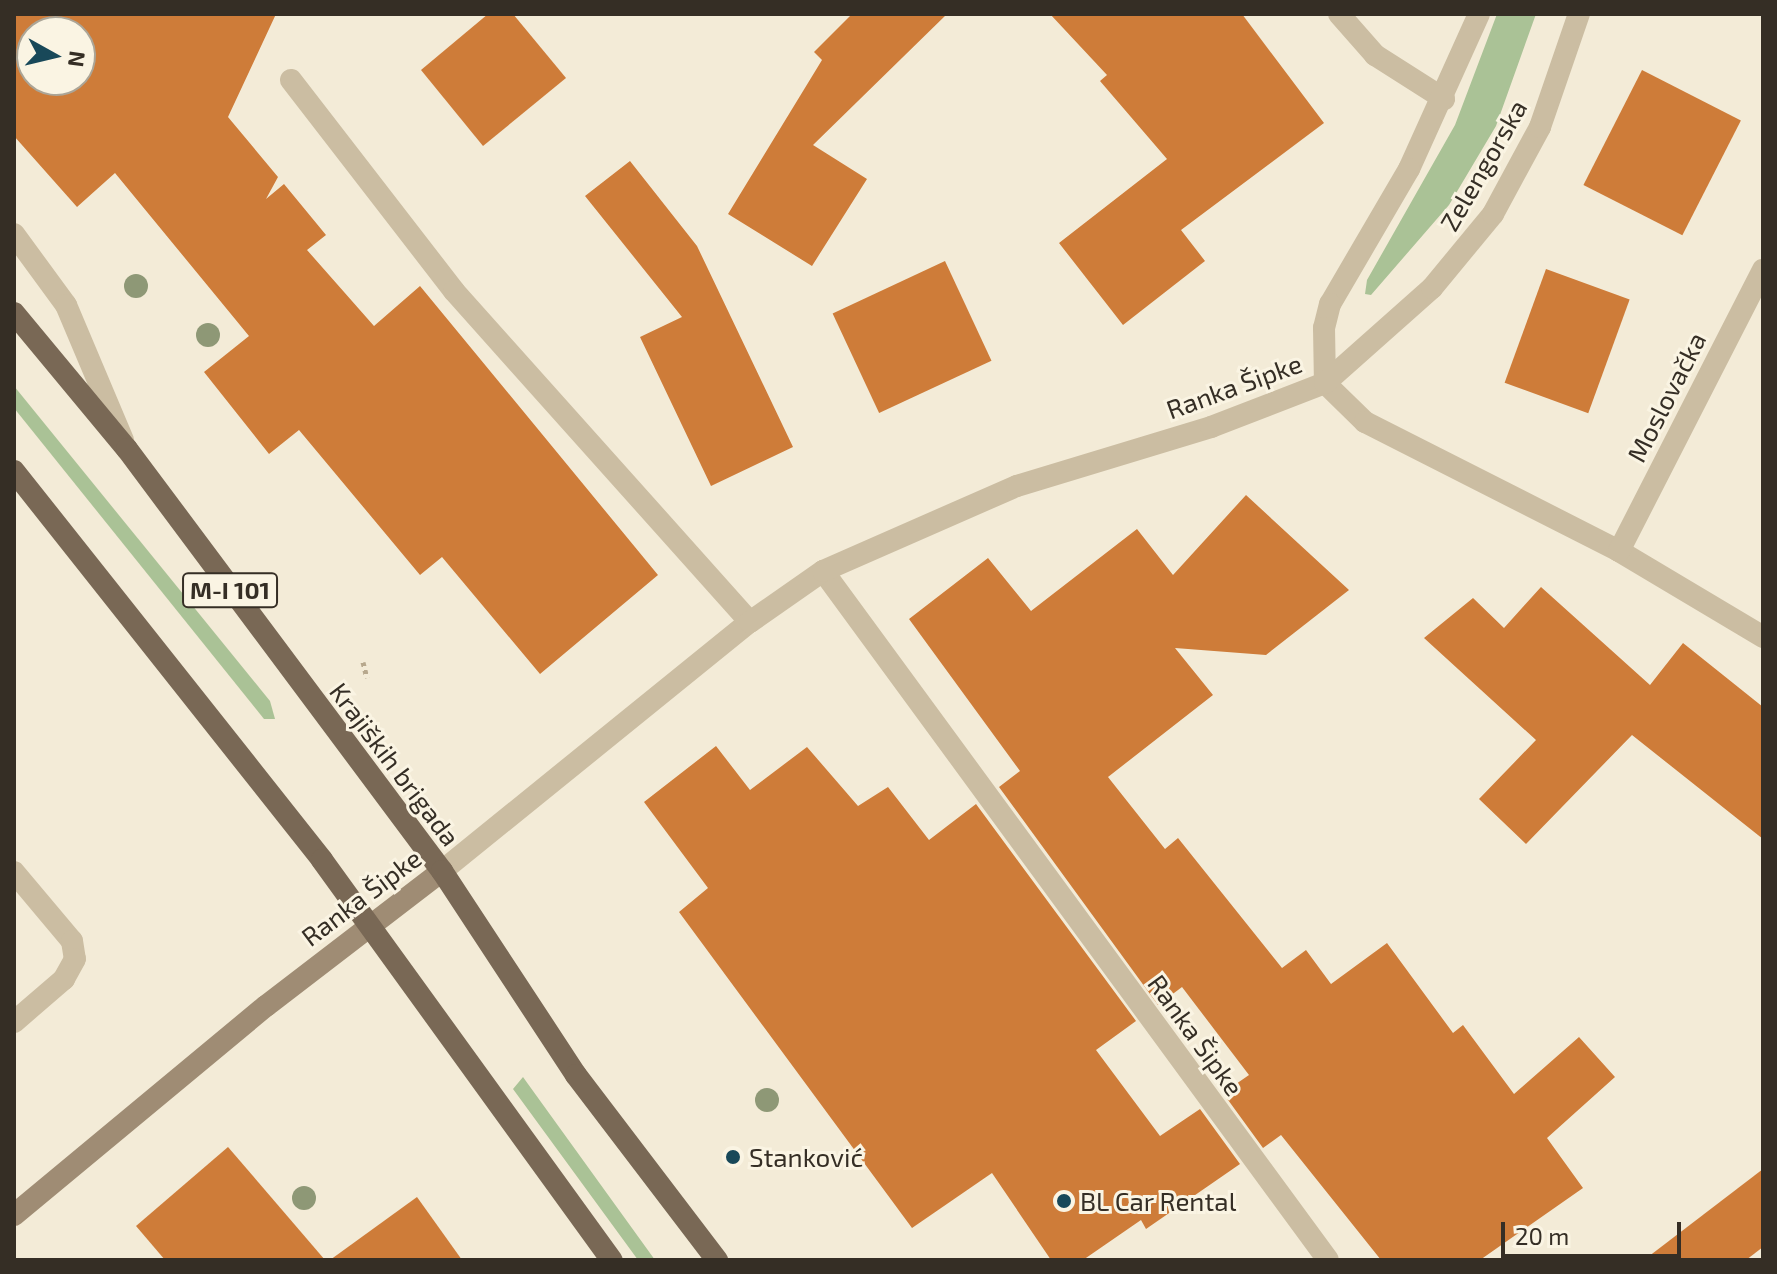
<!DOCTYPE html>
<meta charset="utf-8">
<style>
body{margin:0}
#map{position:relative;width:1777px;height:1274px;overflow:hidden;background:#f3ebd7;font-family:"Exo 2",sans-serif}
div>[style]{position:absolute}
.green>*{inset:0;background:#aac296}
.building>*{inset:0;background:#ce7c39;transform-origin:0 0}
.path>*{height:5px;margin-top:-2.5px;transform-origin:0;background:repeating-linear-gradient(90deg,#b7a88d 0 4px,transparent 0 8px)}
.service>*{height:22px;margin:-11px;padding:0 11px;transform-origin:11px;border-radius:11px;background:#cbbda2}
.minor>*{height:22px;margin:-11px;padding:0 11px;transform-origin:11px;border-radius:11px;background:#cbbda2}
.tertiary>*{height:22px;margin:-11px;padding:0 11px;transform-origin:11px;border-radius:11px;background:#cbbda2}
.secondary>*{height:22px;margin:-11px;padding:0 11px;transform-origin:11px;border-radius:11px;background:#9f8c74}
.primary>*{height:22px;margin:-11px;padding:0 11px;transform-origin:11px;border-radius:11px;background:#796855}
.trees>*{width:24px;height:24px;margin:-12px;border-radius:50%;background:#8e9876}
.dots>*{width:22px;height:22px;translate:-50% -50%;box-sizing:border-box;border:4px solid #faf4e3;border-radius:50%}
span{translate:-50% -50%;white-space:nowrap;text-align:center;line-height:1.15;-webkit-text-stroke:6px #faf4e3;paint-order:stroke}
.shield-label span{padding:2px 6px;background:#faf4e3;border:2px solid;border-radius:6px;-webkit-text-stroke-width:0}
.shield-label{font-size:24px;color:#352e25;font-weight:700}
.street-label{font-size:26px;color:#352e25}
.poi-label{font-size:26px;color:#352e25}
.left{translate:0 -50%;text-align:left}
.frame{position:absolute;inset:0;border:16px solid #352e25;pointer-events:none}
.north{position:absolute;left:16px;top:16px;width:80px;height:80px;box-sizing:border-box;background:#faf4e3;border:2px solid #aba597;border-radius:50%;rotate:98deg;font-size:22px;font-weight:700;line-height:32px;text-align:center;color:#352e25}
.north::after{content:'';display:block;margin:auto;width:28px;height:36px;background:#184859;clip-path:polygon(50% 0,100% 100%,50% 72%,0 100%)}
.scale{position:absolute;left:1501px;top:1222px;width:180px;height:36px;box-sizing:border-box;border:4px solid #352e25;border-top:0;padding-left:10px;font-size:24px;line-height:28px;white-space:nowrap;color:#352e25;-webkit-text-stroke:6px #faf4e3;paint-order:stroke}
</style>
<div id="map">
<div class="green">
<div style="clip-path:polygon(1497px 14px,1536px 14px,1496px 126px,1449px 205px,1371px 295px,1365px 294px,1367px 280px,1455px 125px)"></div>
<div style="clip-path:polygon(14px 386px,270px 701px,275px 719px,264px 719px,14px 408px)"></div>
<div style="clip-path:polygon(523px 1077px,528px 1084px,655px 1260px,638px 1260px,513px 1089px)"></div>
</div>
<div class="building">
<div style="clip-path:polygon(evenodd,14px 14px,276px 14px,228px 117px,278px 177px,266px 199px,284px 184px,326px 235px,307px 250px,374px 326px,420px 286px,658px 575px,540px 674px,442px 557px,420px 575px,299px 430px,269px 454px,204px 372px,249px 336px,115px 173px,77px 207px,14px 136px,14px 14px,32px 32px,80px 32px,80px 80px,32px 80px,32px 32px)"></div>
<div style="clip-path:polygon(488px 14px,513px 14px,566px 78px,483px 146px,421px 70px)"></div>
<div style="clip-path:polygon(852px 14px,947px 14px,813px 145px,867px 179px,812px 266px,728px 214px,822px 60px,814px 52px)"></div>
<div style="clip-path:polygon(1050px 14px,1242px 14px,1324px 123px,1181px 230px,1205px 261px,1123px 325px,1059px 243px,1167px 159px,1100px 81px,1107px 75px)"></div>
<div style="left:1642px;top:70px;width:111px;height:129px;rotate:27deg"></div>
<div style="clip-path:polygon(630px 161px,697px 246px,793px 447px,711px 486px,640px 337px,682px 317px,585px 196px)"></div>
<div style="left:945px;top:261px;width:110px;height:124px;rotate:65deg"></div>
<div style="left:1546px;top:269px;width:89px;height:121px;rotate:20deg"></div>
<div style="clip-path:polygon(1246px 495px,1349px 590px,1266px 655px,1175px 648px,1213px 695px,1108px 777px,1165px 849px,1178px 838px,1282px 968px,1306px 950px,1331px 984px,1387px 943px,1453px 1033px,1463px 1025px,1514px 1094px,1579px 1037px,1615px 1077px,1547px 1138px,1583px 1188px,1480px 1260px,1381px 1260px,1281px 1135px,1263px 1148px,1223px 1093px,1249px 1075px,1182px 987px,1158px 1005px,999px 787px,1020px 771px,909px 619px,988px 558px,1031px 611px,1137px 529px,1173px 575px)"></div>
<div style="clip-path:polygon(1541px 587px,1650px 685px,1683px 643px,1763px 707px,1763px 839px,1632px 735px,1526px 844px,1479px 799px,1536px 740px,1424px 638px,1473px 598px,1504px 628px)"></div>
<div style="clip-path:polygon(716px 746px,750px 790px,807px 747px,858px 806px,888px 787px,929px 840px,976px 804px,1136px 1021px,1096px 1050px,1160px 1136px,1200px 1109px,1240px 1164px,1146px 1229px,1141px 1220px,1083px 1260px,1051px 1260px,992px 1173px,912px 1228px,679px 912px,708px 888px,644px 802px)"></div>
<div style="clip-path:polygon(228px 1147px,325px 1260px,165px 1260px,136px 1226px)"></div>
<div style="clip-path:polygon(1763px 1169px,1763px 1247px,1746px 1260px,1644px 1260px)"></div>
<div style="clip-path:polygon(417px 1197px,462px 1260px,330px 1260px)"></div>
</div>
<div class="path">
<div style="left:363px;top:662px;width:16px;rotate:76deg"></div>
</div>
<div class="service">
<div style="left:14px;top:234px;width:88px;rotate:53.8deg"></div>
<div style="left:66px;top:305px;width:147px;rotate:67.1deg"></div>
<div style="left:14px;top:872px;width:90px;rotate:50deg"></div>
<div style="left:72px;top:941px;width:18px;rotate:81deg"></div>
<div style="left:75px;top:959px;width:23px;rotate:119deg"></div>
<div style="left:64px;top:979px;width:66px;rotate:139.3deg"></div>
</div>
<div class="minor">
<div style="left:1339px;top:14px;width:55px;rotate:48.7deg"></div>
<div style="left:1375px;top:55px;width:82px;rotate:32.5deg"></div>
<div style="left:1479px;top:14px;width:170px;rotate:114.3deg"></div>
<div style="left:1409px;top:169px;width:156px;rotate:120.3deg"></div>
<div style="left:1330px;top:304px;width:25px;rotate:104deg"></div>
<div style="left:1324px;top:328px;width:55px;rotate:89deg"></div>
<div style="left:1325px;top:383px;width:56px;rotate:44.3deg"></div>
<div style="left:1365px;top:422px;width:285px;rotate:26.9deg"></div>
<div style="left:1619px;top:551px;width:168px;rotate:30.8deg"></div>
<div style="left:291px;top:80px;width:267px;rotate:52.3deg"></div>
<div style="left:454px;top:291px;width:444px;rotate:48.2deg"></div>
<div style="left:1619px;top:551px;width:316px;rotate:-62.9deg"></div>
<div style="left:823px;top:571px;width:854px;rotate:53.76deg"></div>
</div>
<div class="tertiary">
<div style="left:442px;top:871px;width:396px;rotate:-39deg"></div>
<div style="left:750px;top:622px;width:89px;rotate:-34.9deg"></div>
<div style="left:823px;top:571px;width:212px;rotate:-23.7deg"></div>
<div style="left:1017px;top:486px;width:203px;rotate:-16.9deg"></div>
<div style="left:1211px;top:427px;width:122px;rotate:-21.1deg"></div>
<div style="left:1325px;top:383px;width:143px;rotate:-41.6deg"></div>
<div style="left:1432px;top:288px;width:96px;rotate:-50.5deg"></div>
<div style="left:1493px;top:214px;width:99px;rotate:-61.6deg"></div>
<div style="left:1540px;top:127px;width:120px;rotate:-71deg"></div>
</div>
<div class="secondary">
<div style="left:14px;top:1215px;width:327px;rotate:-39.7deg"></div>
<div style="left:266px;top:1006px;width:222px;rotate:-37.5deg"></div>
</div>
<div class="primary">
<div style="left:14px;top:313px;width:177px;rotate:50.3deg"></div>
<div style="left:127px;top:449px;width:527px;rotate:53.26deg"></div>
<div style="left:442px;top:871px;width:244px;rotate:56.7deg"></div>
<div style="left:576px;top:1075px;width:233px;rotate:52.7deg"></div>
<div style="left:14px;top:471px;width:496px;rotate:51.6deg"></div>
<div style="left:322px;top:860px;width:494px;rotate:54.1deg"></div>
</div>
<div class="trees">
<div style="left:136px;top:286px"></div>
<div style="left:208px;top:335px"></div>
<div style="left:767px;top:1100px"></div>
<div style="left:304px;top:1198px"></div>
</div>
<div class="dots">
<div style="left:733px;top:1157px;background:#184859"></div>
<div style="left:1064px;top:1201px;background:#184859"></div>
</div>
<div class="shield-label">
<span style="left:230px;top:590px">M-I 101</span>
</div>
<div class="street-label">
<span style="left:1483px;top:165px;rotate:-60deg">Zelengorska</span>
<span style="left:1234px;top:386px;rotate:-20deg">Ranka Šipke</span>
<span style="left:1666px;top:397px;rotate:-63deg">Moslovačka</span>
<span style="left:395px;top:764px;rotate:53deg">Krajiških brigada</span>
<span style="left:361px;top:897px;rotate:-37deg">Ranka Šipke</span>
<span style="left:1196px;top:1035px;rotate:54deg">Ranka Šipke</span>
</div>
<div class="poi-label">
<span class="left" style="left:749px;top:1157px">Stanković</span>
<span class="left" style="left:1080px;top:1201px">BL Car Rental</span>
</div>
<div class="frame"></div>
<div class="north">N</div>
<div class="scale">20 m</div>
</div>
